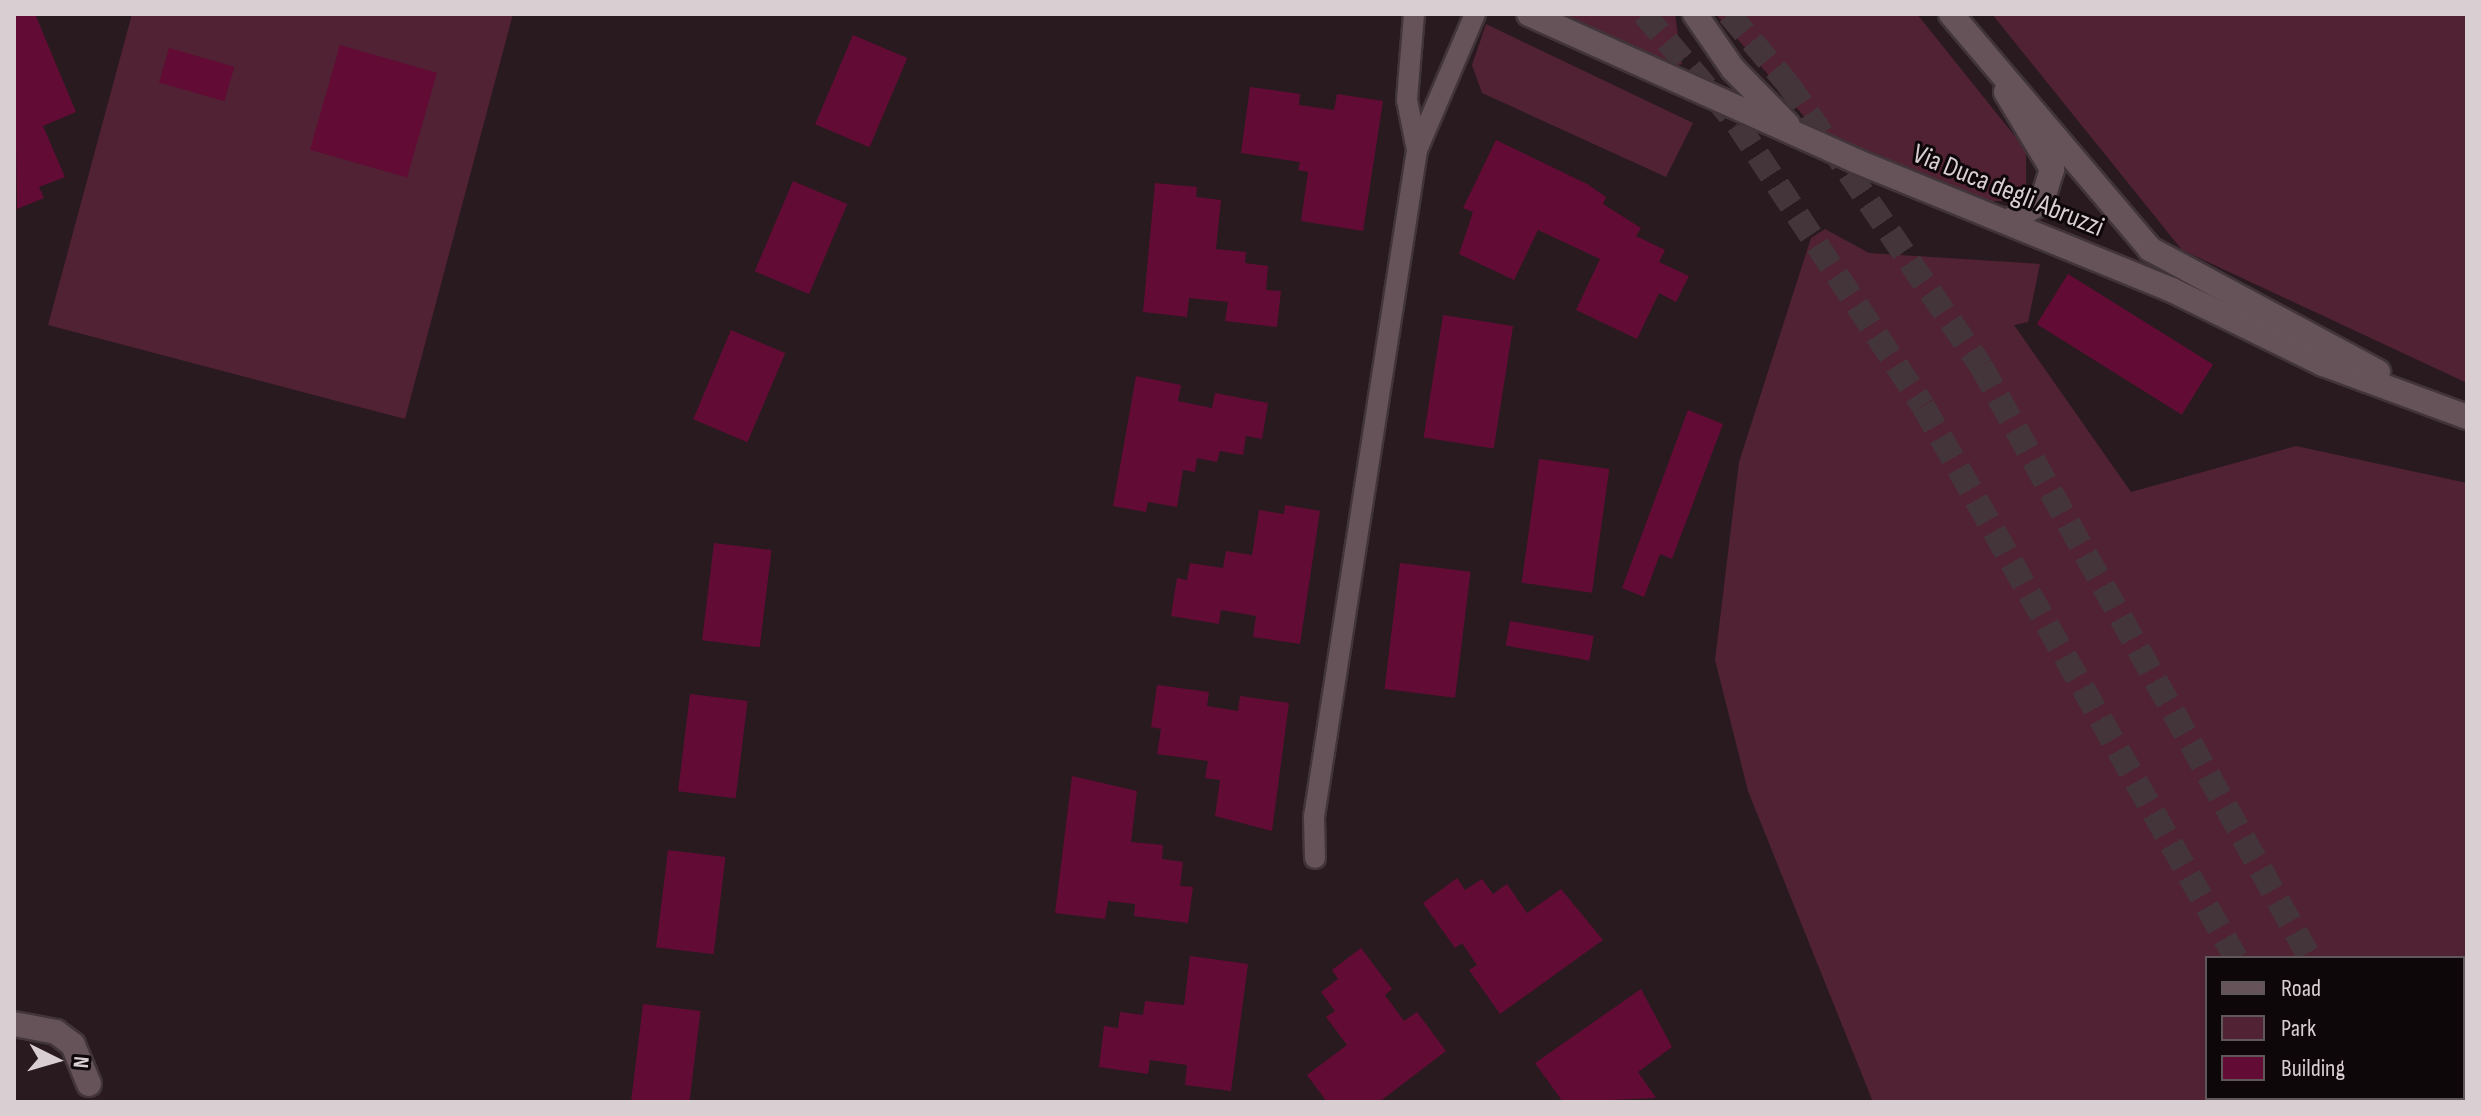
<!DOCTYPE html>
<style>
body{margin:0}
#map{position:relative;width:2481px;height:1116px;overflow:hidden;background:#291a1f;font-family:"Sofia Sans Condensed",sans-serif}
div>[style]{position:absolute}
.green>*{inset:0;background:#512134}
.building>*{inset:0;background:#620c35;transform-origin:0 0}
.highway-tunnel>*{height:24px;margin-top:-12px;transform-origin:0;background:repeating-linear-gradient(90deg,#43353a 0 24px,transparent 0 36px)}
.roads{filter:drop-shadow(2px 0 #413539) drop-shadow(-2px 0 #413539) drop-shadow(0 2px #413539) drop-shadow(0 -2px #413539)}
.lane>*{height:20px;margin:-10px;padding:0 10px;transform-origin:10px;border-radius:10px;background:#655359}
.street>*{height:24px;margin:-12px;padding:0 12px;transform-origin:12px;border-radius:12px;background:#655359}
.secondary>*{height:24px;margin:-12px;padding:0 12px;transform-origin:12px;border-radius:12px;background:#655359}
span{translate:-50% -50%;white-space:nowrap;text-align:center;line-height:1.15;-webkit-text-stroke:6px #0d0709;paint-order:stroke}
.street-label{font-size:28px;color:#d9cfd2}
.frame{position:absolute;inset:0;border:16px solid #d9cfd2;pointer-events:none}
.legend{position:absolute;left:2205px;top:956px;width:260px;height:144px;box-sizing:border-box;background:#0d0709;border:2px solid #5f5759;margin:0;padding:10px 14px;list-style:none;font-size:24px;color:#d9cfd2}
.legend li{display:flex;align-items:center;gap:16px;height:40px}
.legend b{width:40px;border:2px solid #5f5759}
.north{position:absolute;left:16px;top:1020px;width:80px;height:80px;-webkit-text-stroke:6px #0d0709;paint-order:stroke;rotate:95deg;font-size:22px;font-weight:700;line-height:32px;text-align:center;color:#d9cfd2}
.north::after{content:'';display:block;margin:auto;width:28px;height:36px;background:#d9cfd2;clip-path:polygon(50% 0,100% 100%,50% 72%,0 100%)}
</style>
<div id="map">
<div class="green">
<div style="clip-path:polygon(132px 14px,513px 14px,405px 419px,48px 325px)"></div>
<div style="clip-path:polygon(1556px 14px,1675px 14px,1682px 64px,1673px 67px)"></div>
<div style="clip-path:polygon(1716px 14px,1917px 14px,2026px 150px,2026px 187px,2006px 201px,1986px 201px,1820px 135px)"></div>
<div style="clip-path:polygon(1992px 14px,2467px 14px,2467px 383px,2182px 250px)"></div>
<div style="clip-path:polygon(1486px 24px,1693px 123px,1666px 177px,1482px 93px,1472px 65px)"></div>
<div style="clip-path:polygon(evenodd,1825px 229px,1869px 253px,2040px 264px,2028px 322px,2014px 325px,2131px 492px,2296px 446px,2467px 483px,2467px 1102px,1873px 1102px,1748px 791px,1715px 660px,1739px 462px,1811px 238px,1825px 229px,2463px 958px,2463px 1098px,2207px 1098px,2207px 958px,2463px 958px)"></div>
</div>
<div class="building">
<div style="clip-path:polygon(14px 14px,35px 14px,76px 112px,43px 126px,65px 177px,39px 187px,44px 198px,17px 209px)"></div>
<div style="left:853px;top:35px;width:59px;height:97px;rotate:23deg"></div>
<div style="left:340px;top:45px;width:101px;height:109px;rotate:16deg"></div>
<div style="left:169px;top:48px;width:68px;height:36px;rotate:16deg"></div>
<div style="clip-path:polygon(1250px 87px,1300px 94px,1299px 105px,1334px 110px,1337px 94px,1383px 101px,1363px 231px,1301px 221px,1308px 172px,1298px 170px,1300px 162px,1241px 153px)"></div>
<div style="clip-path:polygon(1496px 140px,1587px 184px,1606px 197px,1603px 204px,1641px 228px,1636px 236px,1665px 250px,1659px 262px,1689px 276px,1676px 302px,1659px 293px,1637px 339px,1576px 310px,1600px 259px,1538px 230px,1514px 280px,1459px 254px,1473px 212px,1463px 208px)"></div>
<div style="left:793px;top:181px;width:59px;height:98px;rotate:23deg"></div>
<div style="clip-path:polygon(1155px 183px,1197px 187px,1196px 197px,1221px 200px,1216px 249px,1246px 252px,1245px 263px,1268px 266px,1266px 290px,1281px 291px,1277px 327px,1225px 321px,1228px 302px,1189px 298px,1187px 317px,1143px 312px)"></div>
<div style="left:2068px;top:274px;width:171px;height:59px;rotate:32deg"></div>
<div style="left:1443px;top:315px;width:71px;height:124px;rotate:9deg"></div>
<div style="left:731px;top:330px;width:59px;height:97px;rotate:23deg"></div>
<div style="clip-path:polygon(1136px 376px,1181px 385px,1178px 401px,1212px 408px,1215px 393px,1268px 403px,1262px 439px,1246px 436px,1243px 455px,1220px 451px,1217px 462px,1197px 458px,1195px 472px,1183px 470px,1177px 507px,1148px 502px,1146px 512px,1113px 506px)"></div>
<div style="clip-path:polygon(1688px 410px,1723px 424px,1672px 559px,1660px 554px,1644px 597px,1622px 588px)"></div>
<div style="left:1539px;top:459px;width:71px;height:125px;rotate:8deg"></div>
<div style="clip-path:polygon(1285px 505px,1320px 511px,1300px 644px,1253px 637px,1256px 616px,1221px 610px,1219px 624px,1171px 616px,1177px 578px,1187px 580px,1190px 563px,1223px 568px,1226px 551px,1252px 555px,1259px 510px,1284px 514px)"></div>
<div style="left:714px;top:543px;width:58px;height:98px;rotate:7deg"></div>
<div style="left:1400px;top:563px;width:71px;height:127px;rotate:7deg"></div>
<div style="left:1510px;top:621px;width:85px;height:25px;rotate:10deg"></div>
<div style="clip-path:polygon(1157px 685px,1209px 692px,1207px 706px,1238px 711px,1240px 696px,1289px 703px,1272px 831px,1215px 816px,1220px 780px,1205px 778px,1208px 761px,1157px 754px,1161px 729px,1151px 727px)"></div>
<div style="left:690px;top:694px;width:58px;height:98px;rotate:7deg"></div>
<div style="clip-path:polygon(1072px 776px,1137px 791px,1131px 842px,1163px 845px,1162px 859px,1183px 862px,1180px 886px,1193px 887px,1188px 923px,1134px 916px,1135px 904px,1108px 901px,1105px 919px,1055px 913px)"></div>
<div style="left:668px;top:850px;width:58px;height:98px;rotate:7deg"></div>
<div style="clip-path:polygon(1457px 878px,1465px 890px,1482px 879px,1493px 894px,1507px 884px,1527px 913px,1561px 889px,1603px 940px,1500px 1014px,1469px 970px,1477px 965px,1462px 943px,1455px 948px,1423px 903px)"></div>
<div style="clip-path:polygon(1361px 948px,1392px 989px,1385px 995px,1404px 1021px,1417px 1012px,1446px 1051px,1379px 1102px,1327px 1102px,1307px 1075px,1347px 1045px,1326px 1017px,1335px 1011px,1321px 992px,1338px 979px,1332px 970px)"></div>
<div style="clip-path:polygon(1190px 956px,1248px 964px,1231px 1091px,1185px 1085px,1187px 1065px,1150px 1060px,1148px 1074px,1099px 1067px,1104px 1026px,1118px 1028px,1120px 1012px,1143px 1015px,1145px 1001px,1184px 1005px)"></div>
<div style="clip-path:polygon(1641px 989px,1672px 1047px,1638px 1072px,1656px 1098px,1563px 1102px,1535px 1063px)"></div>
<div style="left:643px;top:1004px;width:58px;height:98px;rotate:7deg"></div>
</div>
<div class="highway-tunnel">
<div style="left:1644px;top:14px;width:145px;rotate:49.7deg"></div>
<div style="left:1738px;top:125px;width:336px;rotate:56.6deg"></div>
<div style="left:1923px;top:406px;width:635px;rotate:60.45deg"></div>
<div style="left:1729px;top:14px;width:92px;rotate:49.9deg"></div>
<div style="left:1788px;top:84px;width:342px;rotate:55.6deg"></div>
<div style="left:1981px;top:366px;width:677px;rotate:60.94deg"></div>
<div style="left:2316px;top:1098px;width:4px;rotate:63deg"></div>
<div style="left:2388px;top:1098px;width:4px;rotate:63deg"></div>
</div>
<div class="roads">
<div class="lane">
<div style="left:1414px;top:14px;width:86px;rotate:94.7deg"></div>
<div style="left:1407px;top:100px;width:51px;rotate:78.7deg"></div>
<div style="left:1315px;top:858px;width:41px;rotate:-91.4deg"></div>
<div style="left:1314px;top:817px;width:675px;rotate:-81.22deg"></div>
<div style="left:1417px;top:150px;width:148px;rotate:-66.9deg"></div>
</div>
<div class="street">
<div style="left:14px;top:1024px;width:43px;rotate:10.8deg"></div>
<div style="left:56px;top:1032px;width:21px;rotate:37deg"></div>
<div style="left:73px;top:1045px;width:42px;rotate:67.7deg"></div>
</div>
<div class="secondary">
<div style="left:1529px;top:14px;width:359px;rotate:24.2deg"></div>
<div style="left:1856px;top:161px;width:341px;rotate:22.2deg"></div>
<div style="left:2172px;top:290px;width:168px;rotate:26.1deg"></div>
<div style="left:2323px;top:364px;width:153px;rotate:20.2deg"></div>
<div style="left:1695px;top:14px;width:67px;rotate:55.4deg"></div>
<div style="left:1733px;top:69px;width:78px;rotate:45.5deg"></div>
<div style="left:1951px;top:14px;width:308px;rotate:49.7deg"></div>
<div style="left:2150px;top:249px;width:259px;rotate:28.3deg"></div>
<div style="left:2006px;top:92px;width:90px;rotate:59.1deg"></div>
<div style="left:2052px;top:169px;width:34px;rotate:107deg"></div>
<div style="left:2042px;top:202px;width:39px;rotate:150deg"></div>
</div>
</div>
<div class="street-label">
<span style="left:2008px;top:191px;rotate:22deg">Via Duca degli Abruzzi</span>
</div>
<div class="frame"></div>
<ul class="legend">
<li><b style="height:10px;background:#655359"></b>Road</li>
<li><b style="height:22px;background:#512134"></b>Park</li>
<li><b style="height:22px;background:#620c35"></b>Building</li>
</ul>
<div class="north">N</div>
</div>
